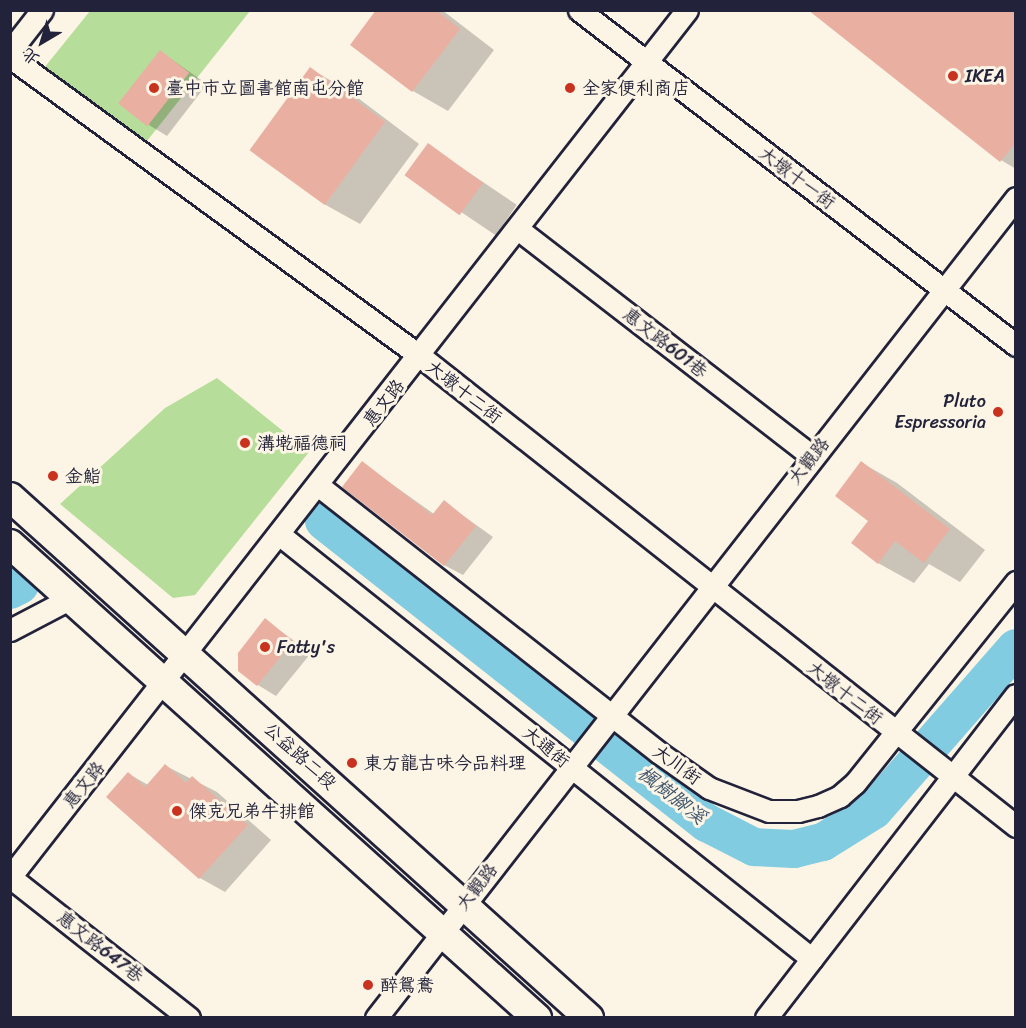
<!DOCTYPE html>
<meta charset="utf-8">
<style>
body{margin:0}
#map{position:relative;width:1026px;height:1028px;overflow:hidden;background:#fcf5e5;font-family:Sriracha,"LXGW WenKai TC",sans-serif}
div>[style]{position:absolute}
.green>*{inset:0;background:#b6dd99}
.shadow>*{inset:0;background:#0003;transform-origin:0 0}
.river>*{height:38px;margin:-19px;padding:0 19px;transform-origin:19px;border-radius:19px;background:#82cce2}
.building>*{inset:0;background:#e9b0a2;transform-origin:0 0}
.roads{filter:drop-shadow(2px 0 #22223b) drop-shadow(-2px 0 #22223b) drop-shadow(0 2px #22223b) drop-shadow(0 -2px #22223b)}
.minor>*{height:21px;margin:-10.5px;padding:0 10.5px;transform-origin:10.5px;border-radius:10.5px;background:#fcf5e5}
.secondary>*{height:28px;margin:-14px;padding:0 14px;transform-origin:14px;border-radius:14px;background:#fcf5e5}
.dots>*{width:16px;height:16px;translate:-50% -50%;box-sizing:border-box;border:3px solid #fcf5e5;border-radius:50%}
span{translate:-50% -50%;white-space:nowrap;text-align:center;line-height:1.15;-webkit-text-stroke:6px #fcf5e5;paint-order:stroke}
.poi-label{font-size:18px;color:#22223b}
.left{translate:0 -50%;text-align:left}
.right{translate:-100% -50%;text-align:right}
.street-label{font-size:18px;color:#22223b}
.water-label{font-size:20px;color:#3f556d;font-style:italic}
.frame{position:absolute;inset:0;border:12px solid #22223b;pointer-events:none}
.north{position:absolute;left:12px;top:12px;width:60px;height:60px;-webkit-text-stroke:4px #fcf5e5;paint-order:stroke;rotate:218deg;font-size:16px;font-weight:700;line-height:24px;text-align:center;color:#22223b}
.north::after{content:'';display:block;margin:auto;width:21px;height:27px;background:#22223b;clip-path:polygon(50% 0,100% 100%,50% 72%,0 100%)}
</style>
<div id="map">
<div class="green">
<div style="clip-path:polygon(90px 11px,249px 10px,250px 11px,143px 146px,44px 68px)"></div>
<div style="clip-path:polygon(217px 378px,309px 452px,195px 595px,173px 598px,60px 504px,165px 408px)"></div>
</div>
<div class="shadow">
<div style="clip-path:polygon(377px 10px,442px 10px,494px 50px,448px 111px,413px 91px)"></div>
<div style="clip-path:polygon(1016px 10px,1016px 169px,1001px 160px)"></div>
<div style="clip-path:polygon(161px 52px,207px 84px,167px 136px,149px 125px)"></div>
<div style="clip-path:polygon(310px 69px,346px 89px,419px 144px,360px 224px,324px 204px)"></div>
<div style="left:428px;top:145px;width:107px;height:37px;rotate:34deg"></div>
<div style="clip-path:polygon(362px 463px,434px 514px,444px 502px,493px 537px,463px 575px,444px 565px)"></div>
<div style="clip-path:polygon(862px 463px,897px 483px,985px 550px,960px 582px,929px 564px,914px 583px,878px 563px)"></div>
<div style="clip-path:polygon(265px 620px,311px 653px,276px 696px,258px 685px)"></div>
<div style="clip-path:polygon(166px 766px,217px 792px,271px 840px,225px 892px,200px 878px,108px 797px,129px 774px,148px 785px)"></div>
</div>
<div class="river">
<div style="left:324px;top:521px;width:488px;rotate:38.3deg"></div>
<div style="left:707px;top:823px;width:53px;rotate:27.1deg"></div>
<div style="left:754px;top:847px;width:40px;rotate:2.9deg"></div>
<div style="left:794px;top:849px;width:30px;rotate:-14deg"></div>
<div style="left:823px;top:842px;width:60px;rotate:-32.1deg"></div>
<div style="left:874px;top:810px;width:215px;rotate:-48.8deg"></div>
<div style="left:10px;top:590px;width:11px;rotate:-27deg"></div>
</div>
<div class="building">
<div style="clip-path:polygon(376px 10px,436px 10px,460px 29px,412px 92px,350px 45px)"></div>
<div style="clip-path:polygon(808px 10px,1016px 10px,1016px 142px,1000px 162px)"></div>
<div style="left:160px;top:50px;width:37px;height:68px;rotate:38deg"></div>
<div style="left:310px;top:67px;width:93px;height:103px;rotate:36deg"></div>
<div style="left:428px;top:143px;width:68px;height:40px;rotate:36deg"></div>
<div style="clip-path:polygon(362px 461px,432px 515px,444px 500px,476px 526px,444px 566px,342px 487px)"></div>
<div style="clip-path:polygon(861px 461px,950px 529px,924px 563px,895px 541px,878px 564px,851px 543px,868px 521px,835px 496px)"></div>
<div style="clip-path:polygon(265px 618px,293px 641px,257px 686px,238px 671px,238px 653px)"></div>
<div style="clip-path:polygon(165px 764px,186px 783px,192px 776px,248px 825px,199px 879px,106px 797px,128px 772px,145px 787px)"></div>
</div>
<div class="roads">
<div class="minor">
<div style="left:579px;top:10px;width:551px;rotate:37.47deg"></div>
<div style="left:10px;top:51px;width:52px;rotate:-52deg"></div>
<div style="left:10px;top:57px;width:507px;rotate:36.1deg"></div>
<div style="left:420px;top:356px;width:759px;rotate:38.26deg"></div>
<div style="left:518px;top:229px;width:371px;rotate:37.7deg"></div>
<div style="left:319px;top:486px;width:431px;rotate:38.1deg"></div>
<div style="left:658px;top:752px;width:62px;rotate:35.2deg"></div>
<div style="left:709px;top:788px;width:64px;rotate:21deg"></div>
<div style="left:769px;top:811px;width:29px"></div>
<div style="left:798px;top:811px;width:21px;rotate:-14deg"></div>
<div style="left:818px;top:806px;width:24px;rotate:-24deg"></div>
<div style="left:840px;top:796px;width:20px;rotate:-41deg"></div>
<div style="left:855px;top:783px;width:258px;rotate:-51.3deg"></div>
<div style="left:280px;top:535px;width:680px;rotate:38.55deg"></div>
<div style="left:10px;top:630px;width:69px;rotate:-27.7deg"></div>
<div style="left:10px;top:877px;width:1100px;rotate:-52.02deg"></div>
<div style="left:10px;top:877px;width:228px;rotate:38.2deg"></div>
<div style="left:376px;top:1018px;width:1040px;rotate:-52.03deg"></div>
<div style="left:766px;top:1018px;width:408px;rotate:-52.3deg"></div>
</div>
<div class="secondary">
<div style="left:10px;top:497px;width:779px;rotate:41.98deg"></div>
<div style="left:10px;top:544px;width:709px;rotate:41.97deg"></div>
</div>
</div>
<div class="dots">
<div style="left:953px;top:76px;background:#c8321e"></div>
<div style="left:154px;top:88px;background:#c8321e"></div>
<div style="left:570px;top:88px;background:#c8321e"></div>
<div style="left:998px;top:412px;background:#c8321e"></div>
<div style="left:245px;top:443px;background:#c8321e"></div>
<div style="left:53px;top:476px;background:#c8321e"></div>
<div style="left:265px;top:647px;background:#c8321e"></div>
<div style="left:352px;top:763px;background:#c8321e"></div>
<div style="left:177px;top:811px;background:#c8321e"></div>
<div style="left:368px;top:985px;background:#c8321e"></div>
</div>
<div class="poi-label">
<span class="left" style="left:965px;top:76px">IKEA</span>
<span class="left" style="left:166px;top:88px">臺中市立圖書館南屯分館</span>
<span class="left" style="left:582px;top:88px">全家便利商店</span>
<span class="right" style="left:986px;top:412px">Pluto<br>Espressoria</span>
<span class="left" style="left:257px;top:443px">溝墘福德祠</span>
<span class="left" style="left:65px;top:476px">金鮨</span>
<span class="left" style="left:277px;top:647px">Fatty's</span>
<span class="left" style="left:364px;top:763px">東方龍古味今品料理</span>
<span class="left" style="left:189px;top:811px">傑克兄弟牛排館</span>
<span class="left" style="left:380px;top:985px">醉鴛鴦</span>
</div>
<div class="street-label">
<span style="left:797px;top:178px;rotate:37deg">大墩十一街</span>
<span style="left:665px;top:343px;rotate:38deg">惠文路601巷</span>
<span style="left:464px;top:392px;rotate:38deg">大墩十二街</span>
<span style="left:384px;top:403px;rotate:-52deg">惠文路</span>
<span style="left:809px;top:461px;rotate:-52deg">大觀路</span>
<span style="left:845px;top:693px;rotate:38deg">大墩十二街</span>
<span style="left:546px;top:747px;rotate:39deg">大通街</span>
<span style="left:300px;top:756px;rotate:42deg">公益路二段</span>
<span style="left:677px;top:765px;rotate:36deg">大川街</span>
<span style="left:84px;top:785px;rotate:-51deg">惠文路</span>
<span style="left:477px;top:887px;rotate:-52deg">大觀路</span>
<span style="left:100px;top:947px;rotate:38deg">惠文路647巷</span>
</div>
<div class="water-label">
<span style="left:672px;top:795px;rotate:38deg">楓樹腳溪</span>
</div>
<div class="frame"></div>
<div class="north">北</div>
</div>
